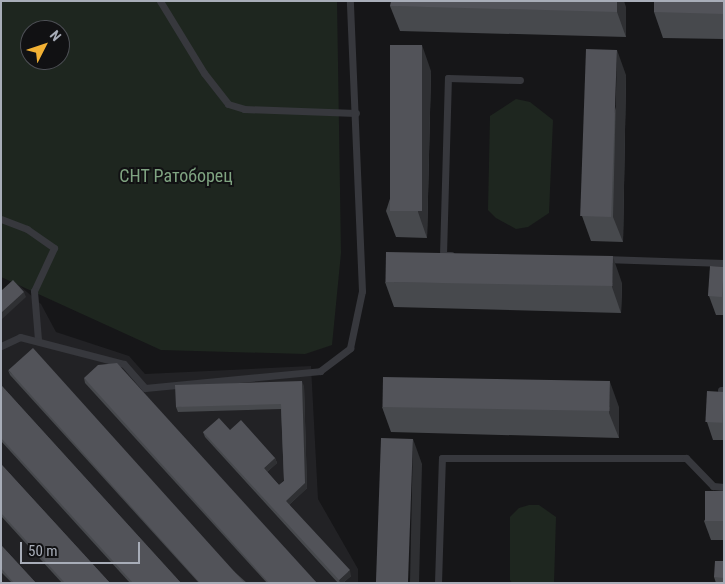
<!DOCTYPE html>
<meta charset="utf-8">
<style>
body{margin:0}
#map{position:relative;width:725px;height:584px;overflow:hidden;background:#161618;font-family:"Roboto Condensed",sans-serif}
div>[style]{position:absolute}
.built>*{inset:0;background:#222225}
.green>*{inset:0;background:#1e261f}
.service>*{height:7px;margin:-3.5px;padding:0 3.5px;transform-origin:3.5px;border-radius:3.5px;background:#37383d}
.wall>*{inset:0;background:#47494d}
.shaded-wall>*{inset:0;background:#2f3033}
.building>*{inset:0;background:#525359;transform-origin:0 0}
span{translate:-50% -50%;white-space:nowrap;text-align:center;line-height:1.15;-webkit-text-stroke:4px #111113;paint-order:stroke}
.park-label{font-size:18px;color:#7fa381}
.frame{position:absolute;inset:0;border:2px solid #a8adb8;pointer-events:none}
.north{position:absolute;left:20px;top:20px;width:50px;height:50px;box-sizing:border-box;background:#111113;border:1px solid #4d4f55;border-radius:50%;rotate:49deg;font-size:14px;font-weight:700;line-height:20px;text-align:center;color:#a8adb8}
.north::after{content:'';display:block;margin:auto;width:18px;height:22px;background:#f2b134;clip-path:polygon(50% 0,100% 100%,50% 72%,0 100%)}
.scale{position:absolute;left:20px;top:542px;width:120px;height:22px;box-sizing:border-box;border:2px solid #a8adb8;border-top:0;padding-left:6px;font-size:15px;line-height:18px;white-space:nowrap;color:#a8adb8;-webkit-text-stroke:4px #111113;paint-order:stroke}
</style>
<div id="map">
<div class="built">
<div style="clip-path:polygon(13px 280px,41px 304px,56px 332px,129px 356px,145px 374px,311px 366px,318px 499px,358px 569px,358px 583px,1px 583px,1px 291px)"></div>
</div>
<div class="green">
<div style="clip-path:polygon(evenodd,1px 1px,337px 1px,341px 253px,332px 345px,305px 354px,161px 350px,1px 277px,1px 1px,30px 30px,60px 30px,60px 60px,30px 60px,30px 30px)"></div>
<div style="clip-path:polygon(516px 99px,530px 102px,553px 120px,549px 213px,528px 227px,516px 229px,496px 218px,488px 210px,490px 116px)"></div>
<div style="clip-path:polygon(529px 505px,539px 505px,556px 517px,554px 583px,512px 583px,510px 580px,510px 517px,519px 508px)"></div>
</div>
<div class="service">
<div style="left:160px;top:1px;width:84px;rotate:58.6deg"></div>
<div style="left:204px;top:73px;width:39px;rotate:52deg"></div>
<div style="left:228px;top:104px;width:17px;rotate:17deg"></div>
<div style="left:244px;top:109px;width:112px;rotate:2deg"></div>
<div style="left:1px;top:219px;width:28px;rotate:21deg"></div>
<div style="left:27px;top:229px;width:33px;rotate:35deg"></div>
<div style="left:54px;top:248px;width:47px;rotate:114.9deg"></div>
<div style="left:34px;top:291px;width:49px;rotate:85.3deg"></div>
<div style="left:451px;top:255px;width:8px;rotate:180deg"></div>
<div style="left:443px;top:255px;width:177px;rotate:-88.4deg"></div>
<div style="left:448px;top:78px;width:72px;rotate:1.6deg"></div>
<div style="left:604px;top:259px;width:120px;rotate:1.9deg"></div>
<div style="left:1px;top:346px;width:21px;rotate:-25deg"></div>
<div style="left:20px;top:337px;width:107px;rotate:14.6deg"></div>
<div style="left:124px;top:364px;width:32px;rotate:49deg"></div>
<div style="left:145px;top:388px;width:176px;rotate:-5.5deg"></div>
<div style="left:320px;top:371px;width:38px;rotate:-37deg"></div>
<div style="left:350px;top:348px;width:58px;rotate:-78.1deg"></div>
<div style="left:362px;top:291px;width:290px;rotate:-92.4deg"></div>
<div style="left:721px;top:390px;width:3px"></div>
<div style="left:438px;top:583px;width:125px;rotate:-88.2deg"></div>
<div style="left:442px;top:458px;width:244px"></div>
<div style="left:686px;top:458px;width:39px;rotate:46deg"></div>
<div style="left:713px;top:486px;width:11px;rotate:5deg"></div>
</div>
<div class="wall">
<div style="clip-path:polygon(724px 1px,724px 39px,663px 38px,654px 12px)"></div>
<div style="clip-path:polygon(390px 6px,626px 7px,626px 37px,400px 31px)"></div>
<div style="clip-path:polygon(431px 71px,427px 238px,396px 237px,386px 211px)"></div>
<div style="clip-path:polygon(626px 75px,623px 242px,591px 241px,582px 216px)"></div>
<div style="clip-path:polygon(724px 267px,724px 315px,716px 315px,709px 296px)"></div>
<div style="clip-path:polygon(385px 282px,622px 283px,621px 313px,394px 307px)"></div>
<div style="clip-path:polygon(8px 370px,247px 583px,199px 583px,10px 375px)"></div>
<div style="clip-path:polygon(84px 378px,317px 583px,267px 583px,85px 383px)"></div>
<div style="clip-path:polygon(1px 385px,181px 583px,130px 583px,1px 441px)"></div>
<div style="clip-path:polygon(304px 386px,307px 488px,289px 505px,351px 576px,343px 583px,338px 583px,205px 437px,203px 432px,230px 430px,275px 458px,277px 463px,267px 472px,279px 485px,284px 481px,281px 409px,178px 412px,176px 407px)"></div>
<div style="clip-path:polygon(724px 392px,724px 440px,713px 440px,707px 422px)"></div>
<div style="clip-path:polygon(382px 407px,619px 407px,619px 438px,391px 432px)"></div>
<div style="clip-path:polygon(1px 464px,110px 583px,62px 583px,1px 516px)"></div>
<div style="clip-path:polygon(724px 491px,724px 540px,711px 540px,704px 521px)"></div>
<div style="clip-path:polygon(1px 545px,36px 583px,12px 583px,1px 572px)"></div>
<div style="clip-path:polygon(724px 561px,724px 583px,716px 583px,714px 577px)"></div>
</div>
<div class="shaded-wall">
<div style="clip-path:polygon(617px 1px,624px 1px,626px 7px,626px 37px,617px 12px)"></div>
<div style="clip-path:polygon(422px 45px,431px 71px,427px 238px,418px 212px)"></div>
<div style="clip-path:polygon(617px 50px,626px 75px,623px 242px,613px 217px)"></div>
<div style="clip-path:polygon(613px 257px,622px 283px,621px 313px,612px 287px)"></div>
<div style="clip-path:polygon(24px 292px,26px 297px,1px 320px,1px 313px)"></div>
<div style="clip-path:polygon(302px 381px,304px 386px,307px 488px,288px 506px,286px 501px)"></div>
<div style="clip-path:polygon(610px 382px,619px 407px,619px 438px,609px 413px)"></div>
<div style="clip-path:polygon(413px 439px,422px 464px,419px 583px,410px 583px)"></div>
<div style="clip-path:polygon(275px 458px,277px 463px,266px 473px,264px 468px)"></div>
<div style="clip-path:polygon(350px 570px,351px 576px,343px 583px,340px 583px,339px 580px)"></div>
</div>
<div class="building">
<div style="clip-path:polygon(391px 1px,617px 1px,617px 12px,390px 6px)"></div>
<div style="clip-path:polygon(654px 1px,724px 1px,724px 14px,654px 12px)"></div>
<div style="left:390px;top:45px;width:32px;height:166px"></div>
<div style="left:586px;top:49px;width:31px;height:167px;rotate:2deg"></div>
<div style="left:386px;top:252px;width:227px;height:30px;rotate:1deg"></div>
<div style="left:710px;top:266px;width:14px;height:30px;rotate:4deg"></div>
<div style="clip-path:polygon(13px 280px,24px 292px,1px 313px,1px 291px)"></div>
<div style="left:33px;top:348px;width:318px;height:33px;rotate:48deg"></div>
<div style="clip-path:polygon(117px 363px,317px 583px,269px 583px,84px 378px,98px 365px)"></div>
<div style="left:383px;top:377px;width:227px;height:30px;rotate:1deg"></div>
<div style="clip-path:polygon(302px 381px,305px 483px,286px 501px,350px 570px,339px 580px,203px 432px,219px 418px,230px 430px,241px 420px,275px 458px,264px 468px,279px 485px,284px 481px,281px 404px,176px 407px,175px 385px)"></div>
<div style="clip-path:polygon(1px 385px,181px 583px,133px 583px,1px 438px)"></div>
<div style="left:707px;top:391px;width:17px;height:31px;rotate:3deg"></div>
<div style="left:381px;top:438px;width:32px;height:145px;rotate:2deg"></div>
<div style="clip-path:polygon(1px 464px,110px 583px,65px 583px,1px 513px)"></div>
<div style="left:705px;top:491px;width:19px;height:30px"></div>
<div style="clip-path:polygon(1px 545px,36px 583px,14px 583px,1px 568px)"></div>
<div style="clip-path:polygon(715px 561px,724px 561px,724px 578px,714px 577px)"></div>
</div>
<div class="park-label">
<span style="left:176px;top:176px">СНТ Ратоборец</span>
</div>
<div class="frame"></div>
<div class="north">N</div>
<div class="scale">50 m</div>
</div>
